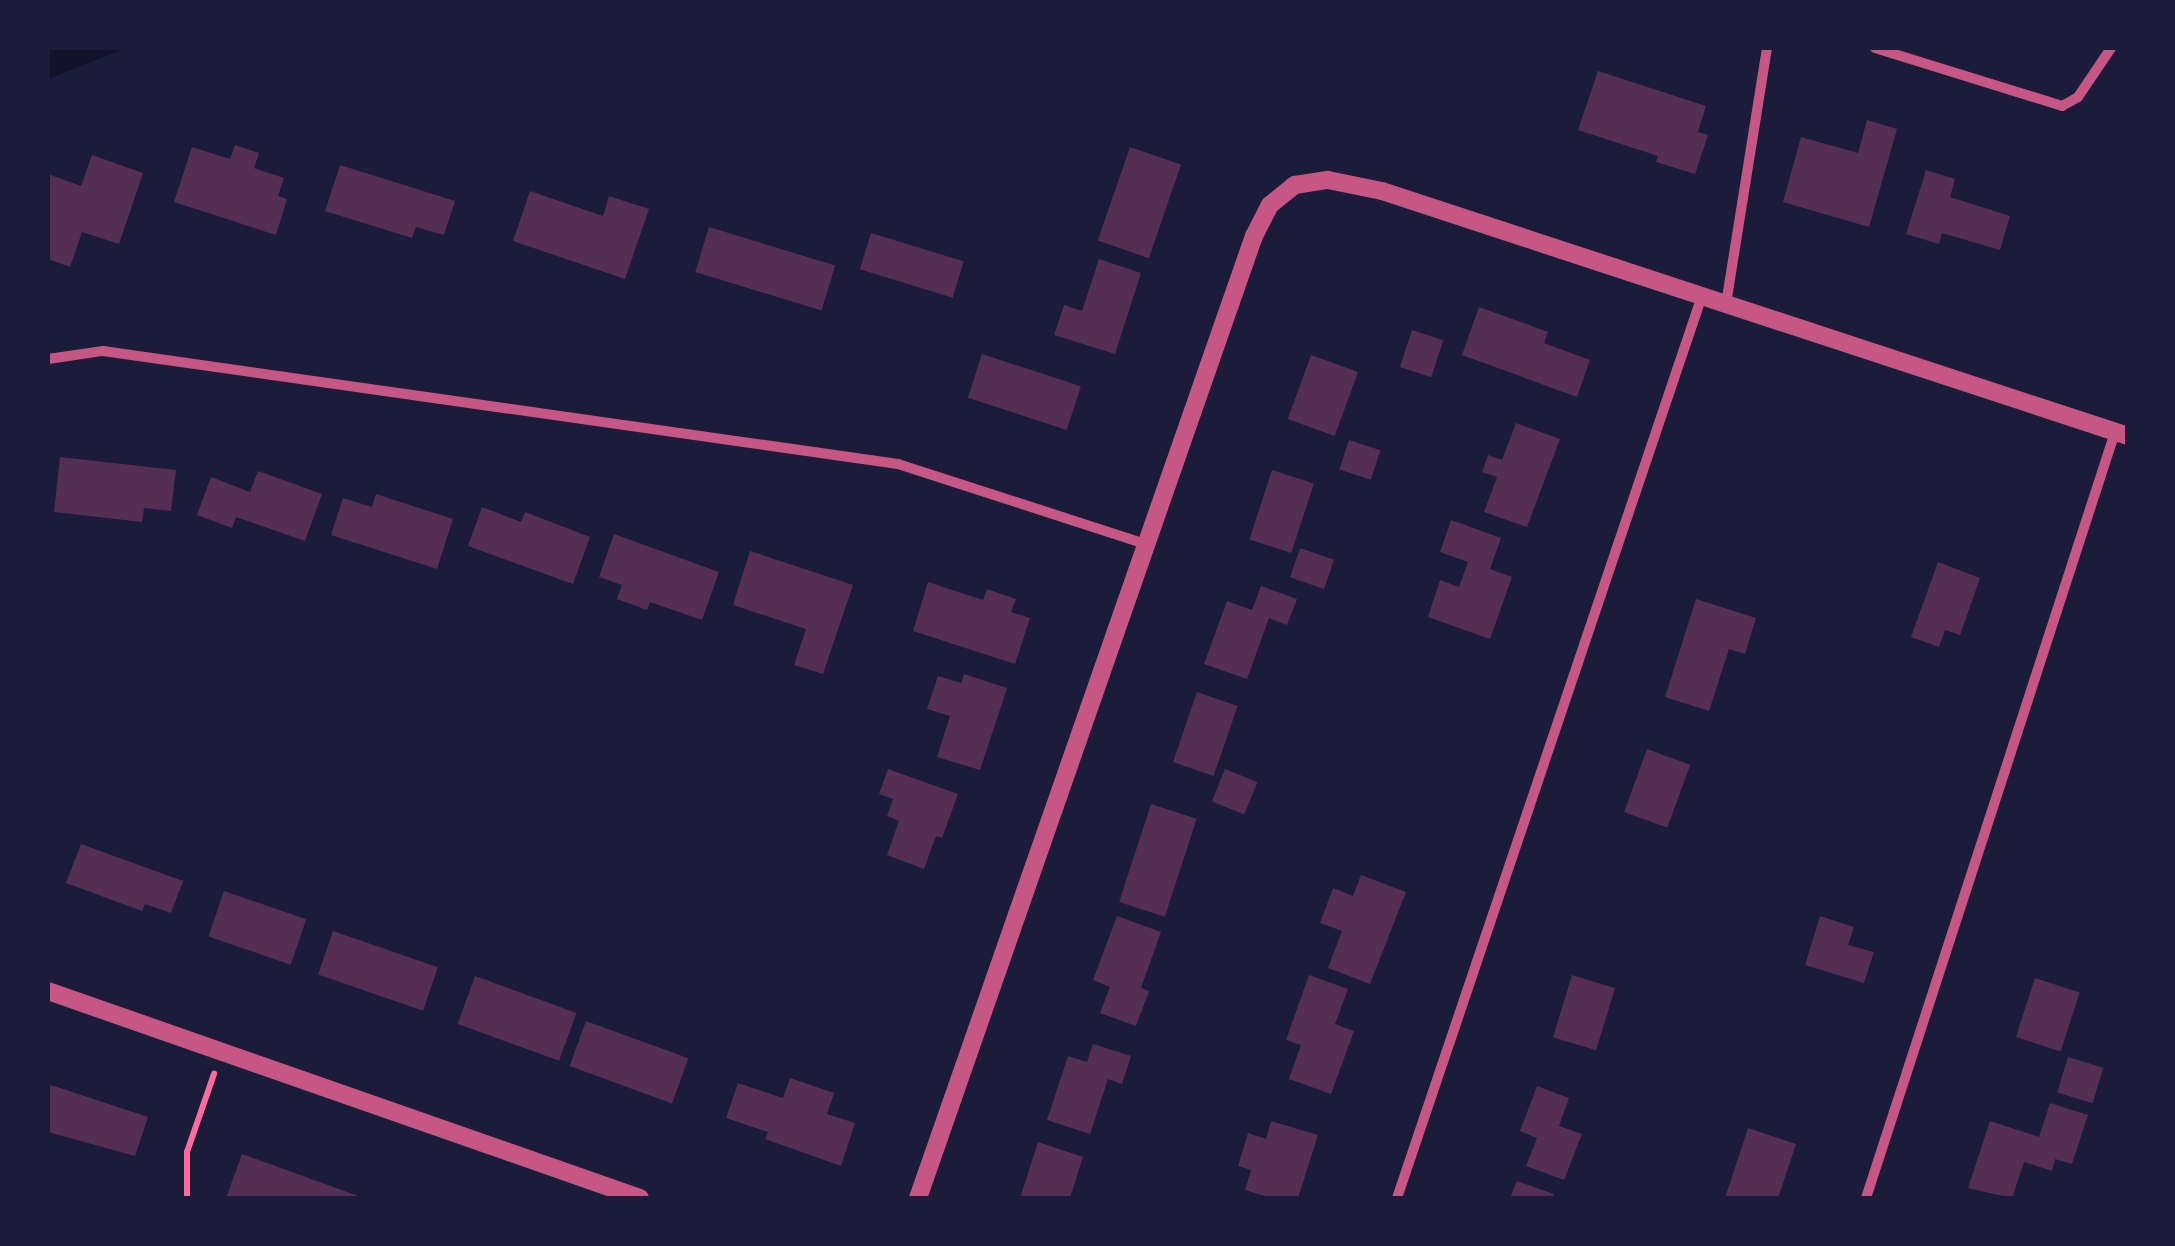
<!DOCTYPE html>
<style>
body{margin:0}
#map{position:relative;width:2175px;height:1246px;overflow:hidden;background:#1b1b3a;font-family:Lato,sans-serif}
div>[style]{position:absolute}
.water>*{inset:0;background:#12122b}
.building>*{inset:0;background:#542f53;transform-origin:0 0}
.path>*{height:6px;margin:-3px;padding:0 3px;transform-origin:3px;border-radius:3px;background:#ff6b9d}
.minor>*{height:10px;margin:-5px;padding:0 5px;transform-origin:5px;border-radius:5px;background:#c65784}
.tertiary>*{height:18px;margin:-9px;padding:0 9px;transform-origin:9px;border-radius:9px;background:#c65784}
span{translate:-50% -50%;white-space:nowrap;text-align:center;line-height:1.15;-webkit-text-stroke:8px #1b1b3a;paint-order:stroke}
.frame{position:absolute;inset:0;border:50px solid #1b1b3a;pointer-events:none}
</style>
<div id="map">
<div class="water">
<div style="clip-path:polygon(48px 48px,126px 48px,48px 79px)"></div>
</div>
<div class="building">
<div style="clip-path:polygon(1598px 71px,1706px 106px,1698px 132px,1708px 135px,1695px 174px,1656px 162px,1658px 156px,1578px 130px)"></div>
<div style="clip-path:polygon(1867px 120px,1897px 129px,1869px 227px,1783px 202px,1801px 137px,1858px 153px)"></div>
<div style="clip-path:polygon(235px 145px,259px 153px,254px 168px,284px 178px,278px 196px,287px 199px,276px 235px,174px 202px,192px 147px,230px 159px)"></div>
<div style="left:1130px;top:147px;width:54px;height:99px;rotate:19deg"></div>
<div style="clip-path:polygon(92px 155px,143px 173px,119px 244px,82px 232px,70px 267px,48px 259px,48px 174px,81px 186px)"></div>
<div style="clip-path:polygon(340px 165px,455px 201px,444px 235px,416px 227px,412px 238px,325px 211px)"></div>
<div style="clip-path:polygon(1926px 170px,1955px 179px,1950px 197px,2010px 216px,2000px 250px,1942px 233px,1939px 244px,1906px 234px)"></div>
<div style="clip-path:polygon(530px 191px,603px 216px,609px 196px,649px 209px,625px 279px,513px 241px)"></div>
<div style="left:709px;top:227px;width:132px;height:47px;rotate:17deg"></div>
<div style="left:871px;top:233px;width:97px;height:38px;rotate:17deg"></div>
<div style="clip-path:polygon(1099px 259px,1141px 273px,1115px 354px,1054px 335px,1064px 305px,1082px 311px)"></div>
<div style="clip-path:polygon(1479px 307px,1548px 332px,1544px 343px,1590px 360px,1577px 397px,1462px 355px)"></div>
<div style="left:1412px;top:330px;width:33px;height:39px;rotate:18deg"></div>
<div style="left:982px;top:354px;width:104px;height:46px;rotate:18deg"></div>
<div style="left:1311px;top:355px;width:50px;height:68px;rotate:20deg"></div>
<div style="clip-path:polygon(1516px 423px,1560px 439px,1527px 527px,1484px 512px,1497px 477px,1482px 472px,1488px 455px,1502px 460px)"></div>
<div style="left:1349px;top:440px;width:33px;height:31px;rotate:18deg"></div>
<div style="clip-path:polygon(60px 457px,176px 470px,171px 511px,144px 508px,142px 522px,54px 512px)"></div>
<div style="left:1272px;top:470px;width:44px;height:73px;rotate:18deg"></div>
<div style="clip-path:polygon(258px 471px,322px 494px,305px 541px,236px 517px,232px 528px,197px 515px,211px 477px,250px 492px)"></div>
<div style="clip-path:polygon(376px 494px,453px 519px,437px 569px,331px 535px,343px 498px,372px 507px)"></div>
<div style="clip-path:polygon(482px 507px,521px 522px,525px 512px,590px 537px,573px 584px,468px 546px)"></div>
<div style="clip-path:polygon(1451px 520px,1501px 538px,1490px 569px,1512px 577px,1490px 639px,1428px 617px,1440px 580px,1459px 587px,1468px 562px,1440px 552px)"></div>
<div style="clip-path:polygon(614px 534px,719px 572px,702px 620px,650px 602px,647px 610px,617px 599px,622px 585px,599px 577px)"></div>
<div style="left:1300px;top:548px;width:36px;height:31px;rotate:19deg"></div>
<div style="clip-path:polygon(750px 551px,853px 585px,823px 674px,794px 665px,806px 629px,733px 605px)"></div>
<div style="clip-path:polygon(1938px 562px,1980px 578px,1960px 635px,1945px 630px,1939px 647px,1911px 637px)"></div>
<div style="clip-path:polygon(928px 582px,983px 600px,987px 589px,1016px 599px,1011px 612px,1030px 618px,1015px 664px,913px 631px)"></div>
<div style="clip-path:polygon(1261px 586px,1297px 599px,1287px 625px,1269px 618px,1247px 679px,1204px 664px,1227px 601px,1252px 610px)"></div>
<div style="clip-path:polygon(1696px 599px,1756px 618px,1745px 654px,1729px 649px,1709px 711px,1665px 697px)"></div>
<div style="clip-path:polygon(964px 674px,1007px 688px,980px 770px,937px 757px,950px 716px,927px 709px,938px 676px,961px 683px)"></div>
<div style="left:1197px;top:692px;width:43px;height:74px;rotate:19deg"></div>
<div style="left:1647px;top:749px;width:46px;height:67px;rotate:20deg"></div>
<div style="clip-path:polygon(888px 769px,958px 794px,942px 838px,936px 836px,924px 869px,887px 855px,899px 821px,887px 816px,893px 799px,879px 794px)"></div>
<div style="left:1225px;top:769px;width:35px;height:35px;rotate:22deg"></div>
<div style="left:1151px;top:804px;width:48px;height:103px;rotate:18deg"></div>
<div style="clip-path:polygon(81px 844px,183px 881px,171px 913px,145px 904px,142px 911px,66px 883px)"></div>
<div style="clip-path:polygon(1361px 875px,1406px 892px,1370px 984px,1328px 968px,1342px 931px,1320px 923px,1333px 888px,1353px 896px)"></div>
<div style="left:224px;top:891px;width:87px;height:48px;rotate:19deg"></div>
<div style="clip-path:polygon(1117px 916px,1161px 932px,1141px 988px,1149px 991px,1136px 1026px,1100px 1013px,1110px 987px,1093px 980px)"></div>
<div style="clip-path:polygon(1820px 916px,1854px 927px,1848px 945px,1874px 952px,1864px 983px,1805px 965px)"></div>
<div style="left:333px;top:931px;width:111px;height:46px;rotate:19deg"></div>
<div style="clip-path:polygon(1309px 975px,1348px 989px,1335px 1024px,1354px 1031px,1331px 1094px,1289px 1079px,1301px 1045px,1286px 1040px)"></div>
<div style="left:1572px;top:975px;width:45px;height:65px;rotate:17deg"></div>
<div style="left:475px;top:976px;width:108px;height:51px;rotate:20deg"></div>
<div style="left:2035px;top:978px;width:47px;height:62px;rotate:18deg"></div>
<div style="left:586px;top:1021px;width:109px;height:48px;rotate:20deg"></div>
<div style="clip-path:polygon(1093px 1044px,1131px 1056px,1122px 1084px,1108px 1079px,1090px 1134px,1047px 1120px,1068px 1056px,1087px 1062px)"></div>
<div style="left:2068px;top:1057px;width:37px;height:37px;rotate:17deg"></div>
<div style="clip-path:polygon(790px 1078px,834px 1093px,827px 1114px,855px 1123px,841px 1166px,765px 1139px,768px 1132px,726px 1118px,738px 1083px,783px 1098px)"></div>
<div style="clip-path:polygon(48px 1084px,148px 1117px,135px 1156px,48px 1132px)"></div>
<div style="clip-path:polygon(1537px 1086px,1569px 1098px,1559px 1126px,1582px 1134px,1564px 1180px,1526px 1166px,1537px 1138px,1520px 1131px)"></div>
<div style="clip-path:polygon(2050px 1103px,2088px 1115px,2072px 1164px,2055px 1159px,2052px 1171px,2024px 1162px,2012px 1198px,1968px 1188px,1990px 1121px,2039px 1137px)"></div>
<div style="clip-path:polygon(1271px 1121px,1318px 1135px,1298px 1198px,1271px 1198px,1245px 1190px,1251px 1170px,1238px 1166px,1248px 1133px,1266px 1139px)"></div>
<div style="clip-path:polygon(1748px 1128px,1796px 1144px,1778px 1198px,1725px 1198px)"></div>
<div style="clip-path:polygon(1038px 1142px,1083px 1157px,1070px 1198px,1020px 1198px)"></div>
<div style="clip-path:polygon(242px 1154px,364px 1198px,226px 1198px)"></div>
<div style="clip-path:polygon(1517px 1181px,1554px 1194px,1552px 1198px,1510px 1198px)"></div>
</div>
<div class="path">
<div style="left:187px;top:1198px;width:46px;rotate:-90deg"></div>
<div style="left:187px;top:1152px;width:83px;rotate:-70.9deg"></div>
</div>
<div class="minor">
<div style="left:1875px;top:48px;width:196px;rotate:17.2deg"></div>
<div style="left:2062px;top:106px;width:18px;rotate:-29deg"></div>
<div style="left:2078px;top:97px;width:59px;rotate:-56deg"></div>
<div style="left:1726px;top:304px;width:259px;rotate:-80.9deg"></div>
<div style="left:48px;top:359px;width:56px;rotate:-8.3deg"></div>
<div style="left:103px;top:351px;width:803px;rotate:8.09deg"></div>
<div style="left:898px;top:464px;width:260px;rotate:17.9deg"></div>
<div style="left:1397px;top:1198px;width:952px;rotate:-71.32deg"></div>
<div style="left:1866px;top:1198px;width:805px;rotate:-71.99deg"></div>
</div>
<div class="tertiary">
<div style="left:48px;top:991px;width:627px;rotate:19.27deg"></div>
<div style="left:918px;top:1198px;width:1019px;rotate:-70.75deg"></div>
<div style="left:1254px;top:236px;width:35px;rotate:-63deg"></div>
<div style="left:1270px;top:205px;width:32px;rotate:-39deg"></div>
<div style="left:1295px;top:185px;width:33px;rotate:-9deg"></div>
<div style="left:1328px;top:180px;width:55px;rotate:11.5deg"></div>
<div style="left:1382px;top:191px;width:785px;rotate:18.18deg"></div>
</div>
<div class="frame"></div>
</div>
